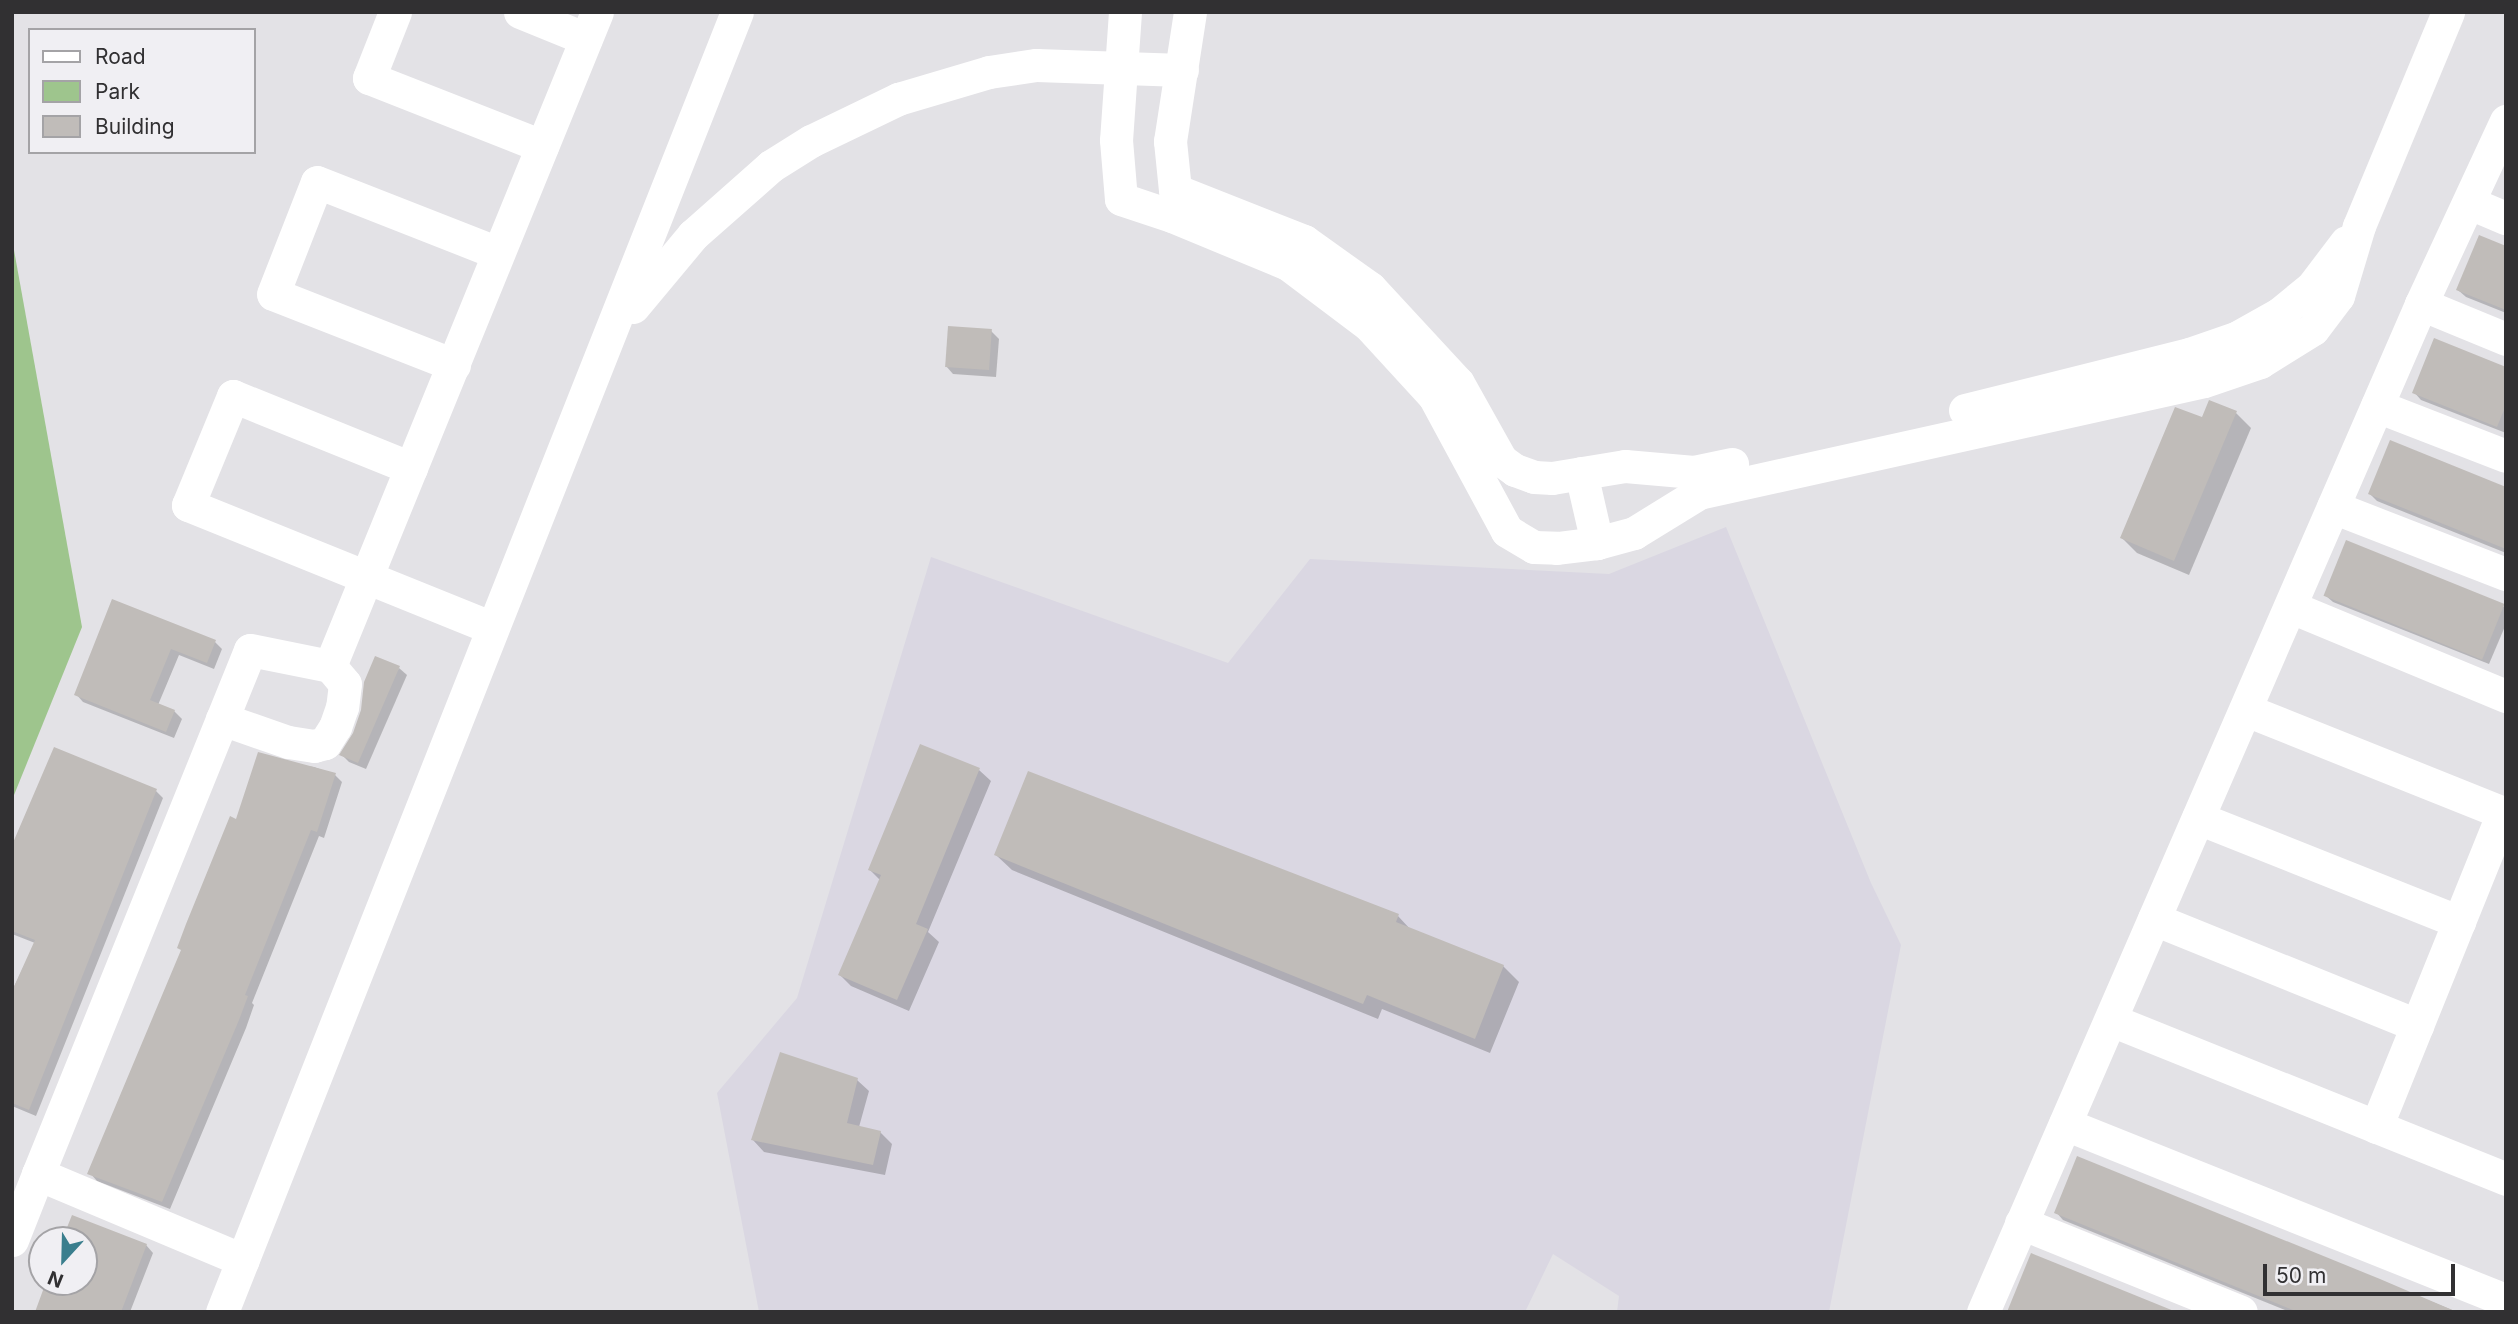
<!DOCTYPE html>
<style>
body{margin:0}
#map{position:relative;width:2518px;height:1324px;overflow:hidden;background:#e3e2e6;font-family:Inter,sans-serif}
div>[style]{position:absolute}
.built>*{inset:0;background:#dad7e2}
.green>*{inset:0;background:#9ec58d}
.shadow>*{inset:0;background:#0003}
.building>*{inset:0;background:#c0bcb9;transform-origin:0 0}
.minor>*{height:33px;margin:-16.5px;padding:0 16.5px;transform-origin:16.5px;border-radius:16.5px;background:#fff}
span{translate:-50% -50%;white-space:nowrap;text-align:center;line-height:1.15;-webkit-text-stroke:7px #f0eff3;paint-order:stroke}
.frame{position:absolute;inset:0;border:14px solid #313032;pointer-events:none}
.legend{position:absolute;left:28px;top:28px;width:228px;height:126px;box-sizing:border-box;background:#f0eff3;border:2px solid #a4a3a6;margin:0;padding:9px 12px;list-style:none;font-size:21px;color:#313032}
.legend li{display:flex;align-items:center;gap:14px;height:35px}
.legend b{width:35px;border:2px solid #a4a3a6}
.north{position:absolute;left:28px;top:1226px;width:70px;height:70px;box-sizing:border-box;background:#f0eff3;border:2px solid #a4a3a6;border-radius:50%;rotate:202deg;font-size:19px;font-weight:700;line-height:28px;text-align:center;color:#313032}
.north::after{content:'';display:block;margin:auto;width:24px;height:32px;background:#3a7e8d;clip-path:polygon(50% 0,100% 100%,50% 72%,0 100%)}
.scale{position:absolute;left:2263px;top:1264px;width:192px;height:32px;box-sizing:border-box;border:4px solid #313032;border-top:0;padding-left:9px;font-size:21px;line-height:24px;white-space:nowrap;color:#313032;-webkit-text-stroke:5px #f0eff3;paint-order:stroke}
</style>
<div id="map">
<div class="built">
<div style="clip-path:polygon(1726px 527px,1871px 883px,1901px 945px,1829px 1312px,1617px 1312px,1619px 1296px,1553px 1254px,1525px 1312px,759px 1312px,717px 1093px,797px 998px,931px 557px,1228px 663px,1310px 559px,1609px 574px)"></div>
</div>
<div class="green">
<div style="clip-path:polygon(12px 239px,82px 627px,12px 800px)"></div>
</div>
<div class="shadow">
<div style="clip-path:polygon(2506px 248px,2506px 313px,2466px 297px,2458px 290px)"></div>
<div style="clip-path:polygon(991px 331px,999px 339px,996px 377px,953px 374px,946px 366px)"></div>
<div style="clip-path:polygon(2506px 369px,2506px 433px,2421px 400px,2414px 392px)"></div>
<div style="clip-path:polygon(2236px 413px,2251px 428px,2189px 575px,2137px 553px,2122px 538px,2203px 420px)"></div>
<div style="clip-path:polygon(2506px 489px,2506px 553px,2377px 501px,2370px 494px)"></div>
<div style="clip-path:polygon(2325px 595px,2503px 606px,2506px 609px,2506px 624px,2489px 664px,2333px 602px)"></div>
<div style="clip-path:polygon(113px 601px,215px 642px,222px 649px,214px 669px,179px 655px,158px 705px,174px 711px,182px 719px,174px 738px,83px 702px,76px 694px)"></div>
<div style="clip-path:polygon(399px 668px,407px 675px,366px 769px,349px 762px,342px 755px)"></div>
<div style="clip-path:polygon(284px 763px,314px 767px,335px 775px,342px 782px,324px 838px,319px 836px,252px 1003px,254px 1005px,246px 1028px,170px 1209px,97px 1181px,90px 1173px,237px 821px)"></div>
<div style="clip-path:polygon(979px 770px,991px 781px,928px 932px,939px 942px,909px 1011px,851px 986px,840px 975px,880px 880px,870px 870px)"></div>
<div style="clip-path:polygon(156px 791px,163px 798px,36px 1116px,12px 1106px,12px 991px,35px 943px,12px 934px,12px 854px)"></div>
<div style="clip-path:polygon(996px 855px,1398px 916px,1411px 930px,1503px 966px,1519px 982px,1490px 1053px,1382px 1009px,1378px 1019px,1012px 870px)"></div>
<div style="clip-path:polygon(857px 1080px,869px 1091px,859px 1127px,880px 1132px,892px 1144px,885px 1175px,764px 1152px,753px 1140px)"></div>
<div style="clip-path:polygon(2078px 1158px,2457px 1312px,2290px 1312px,2063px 1220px,2056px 1212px)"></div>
<div style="clip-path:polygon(73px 1217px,146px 1245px,153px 1253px,130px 1312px,37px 1312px,48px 1282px,84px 1282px,84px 1240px,64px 1240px)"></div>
</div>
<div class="building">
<div style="clip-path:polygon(2479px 235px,2506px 246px,2506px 310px,2456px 290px)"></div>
<div style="left:948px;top:326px;width:44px;height:41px;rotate:4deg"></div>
<div style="clip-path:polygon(2434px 338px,2506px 367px,2506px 405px,2497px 427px,2412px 393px)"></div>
<div style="clip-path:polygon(2209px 400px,2237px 411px,2174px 561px,2120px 538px,2175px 407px,2202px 417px)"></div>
<div style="clip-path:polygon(2390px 440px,2506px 487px,2506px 549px,2368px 494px)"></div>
<div style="left:2346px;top:540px;width:171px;height:60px;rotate:22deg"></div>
<div style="clip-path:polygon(112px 599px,216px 640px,207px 663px,171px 649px,150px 700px,175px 710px,166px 732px,74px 695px)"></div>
<div style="clip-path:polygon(375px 656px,400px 666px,358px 763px,339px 755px,353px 733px,361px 710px,364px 682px)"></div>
<div style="clip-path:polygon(920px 744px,980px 768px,916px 924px,928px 929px,897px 1000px,838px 975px,881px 875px,868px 870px)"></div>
<div style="clip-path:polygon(54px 747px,157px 789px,29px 1110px,12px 1103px,12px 991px,35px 940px,12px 931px,12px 845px)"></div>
<div style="clip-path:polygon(258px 752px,336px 773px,317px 832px,311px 830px,245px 995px,248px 996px,239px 1020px,162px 1202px,87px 1174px,181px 950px,177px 948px,186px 924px,230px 816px,236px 819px)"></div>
<div style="clip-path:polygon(1028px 771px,1399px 914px,1396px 922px,1504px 965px,1475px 1039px,1367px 995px,1363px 1004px,994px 855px)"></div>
<div style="clip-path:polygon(780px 1052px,858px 1078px,847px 1123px,881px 1131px,873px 1165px,751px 1140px)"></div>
<div style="clip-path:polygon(2077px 1156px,2380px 1279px,2457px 1312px,2298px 1312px,2054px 1213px)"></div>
<div style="clip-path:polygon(72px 1215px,147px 1244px,121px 1312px,35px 1312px,46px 1282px,84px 1282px,84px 1240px,62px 1240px)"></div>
<div style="clip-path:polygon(2031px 1253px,2174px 1311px,2174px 1312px,2007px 1312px)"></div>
</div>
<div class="minor">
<div style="left:395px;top:12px;width:71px;rotate:111.5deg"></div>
<div style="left:369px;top:78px;width:186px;rotate:21.5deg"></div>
<div style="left:520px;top:12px;width:71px;rotate:22.2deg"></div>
<div style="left:1125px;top:12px;width:128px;rotate:94deg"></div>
<div style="left:1116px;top:140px;width:59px;rotate:85.2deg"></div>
<div style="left:1121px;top:199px;width:54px;rotate:18.4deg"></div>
<div style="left:1172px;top:216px;width:126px;rotate:22.5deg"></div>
<div style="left:1288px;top:264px;width:101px;rotate:37deg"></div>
<div style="left:1369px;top:325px;width:96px;rotate:47.5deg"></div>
<div style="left:1434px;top:396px;width:153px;rotate:61.6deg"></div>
<div style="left:1507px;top:531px;width:31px;rotate:31deg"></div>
<div style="left:1534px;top:547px;width:23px;rotate:2deg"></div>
<div style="left:1557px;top:548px;width:40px;rotate:-7.1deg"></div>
<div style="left:1597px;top:543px;width:38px;rotate:-15deg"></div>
<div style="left:1634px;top:533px;width:76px;rotate:-31.6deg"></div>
<div style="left:1699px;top:493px;width:517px;rotate:-12.5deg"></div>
<div style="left:2204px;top:381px;width:59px;rotate:-18.7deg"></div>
<div style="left:2260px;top:362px;width:62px;rotate:-31.9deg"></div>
<div style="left:2313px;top:329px;width:41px;rotate:-52.9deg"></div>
<div style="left:2338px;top:296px;width:73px;rotate:-73.3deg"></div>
<div style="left:2359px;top:226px;width:232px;rotate:-67.4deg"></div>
<div style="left:1190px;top:12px;width:131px;rotate:98.8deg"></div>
<div style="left:1170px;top:141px;width:49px;rotate:84.2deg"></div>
<div style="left:1175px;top:190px;width:139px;rotate:21.6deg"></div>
<div style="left:1304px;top:241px;width:81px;rotate:35.5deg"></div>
<div style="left:1370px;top:288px;width:129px;rotate:47.2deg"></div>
<div style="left:1458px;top:383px;width:88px;rotate:60.8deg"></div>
<div style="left:1501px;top:460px;width:17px;rotate:36deg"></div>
<div style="left:1515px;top:470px;width:20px;rotate:20deg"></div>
<div style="left:1534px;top:477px;width:18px;rotate:3deg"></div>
<div style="left:1552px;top:478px;width:74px;rotate:-9.3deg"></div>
<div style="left:1625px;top:466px;width:69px;rotate:5deg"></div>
<div style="left:1694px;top:472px;width:39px;rotate:-12deg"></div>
<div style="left:2470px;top:203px;width:39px;rotate:23deg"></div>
<div style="left:2421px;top:304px;width:92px;rotate:22.4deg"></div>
<div style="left:633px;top:307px;width:94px;rotate:-50.2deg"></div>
<div style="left:693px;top:235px;width:104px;rotate:-41.5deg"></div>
<div style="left:771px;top:166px;width:47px;rotate:-32deg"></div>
<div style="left:811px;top:141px;width:97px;rotate:-25.8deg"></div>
<div style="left:898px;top:99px;width:95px;rotate:-16.5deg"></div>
<div style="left:989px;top:72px;width:48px;rotate:-8.5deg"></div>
<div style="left:1036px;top:65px;width:146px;rotate:2deg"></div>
<div style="left:454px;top:365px;width:194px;rotate:-158.6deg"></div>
<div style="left:273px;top:294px;width:120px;rotate:-68.6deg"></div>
<div style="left:317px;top:182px;width:194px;rotate:21.4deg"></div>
<div style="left:2377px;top:406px;width:138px;rotate:21.2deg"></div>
<div style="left:1965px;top:410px;width:231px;rotate:-14deg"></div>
<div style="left:2189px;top:354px;width:52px;rotate:-19.1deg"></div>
<div style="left:2238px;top:337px;width:47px;rotate:-29.3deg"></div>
<div style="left:2279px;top:314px;width:43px;rotate:-39.3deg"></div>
<div style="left:2312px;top:287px;width:56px;rotate:-52.9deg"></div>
<div style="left:411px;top:468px;width:192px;rotate:-158deg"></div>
<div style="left:233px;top:396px;width:118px;rotate:112.4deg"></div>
<div style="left:188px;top:505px;width:328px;rotate:22deg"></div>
<div style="left:1581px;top:473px;width:72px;rotate:77.1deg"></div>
<div style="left:2333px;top:507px;width:186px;rotate:21.2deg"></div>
<div style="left:2291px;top:607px;width:233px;rotate:22.5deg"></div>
<div style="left:330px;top:666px;width:706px;rotate:-67.79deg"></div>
<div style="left:2246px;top:710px;width:280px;rotate:21.8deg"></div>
<div style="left:2198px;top:818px;width:281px;rotate:21.7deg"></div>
<div style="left:2154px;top:919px;width:284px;rotate:22deg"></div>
<div style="left:2111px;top:1020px;width:426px;rotate:21.9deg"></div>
<div style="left:2065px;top:1124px;width:475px;rotate:21.8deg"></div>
<div style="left:2376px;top:1127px;width:339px;rotate:-68deg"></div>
<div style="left:38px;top:1174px;width:222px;rotate:22.8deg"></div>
<div style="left:2021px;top:1223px;width:237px;rotate:22deg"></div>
<div style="left:12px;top:1240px;width:71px;rotate:-68.5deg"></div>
<div style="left:38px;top:1174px;width:565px;rotate:-67.97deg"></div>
<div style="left:250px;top:650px;width:82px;rotate:11.3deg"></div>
<div style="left:330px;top:666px;width:23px;rotate:50deg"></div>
<div style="left:345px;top:684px;width:23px;rotate:97deg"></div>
<div style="left:342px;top:707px;width:21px;rotate:109deg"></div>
<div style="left:335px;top:727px;width:19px;rotate:122deg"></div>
<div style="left:325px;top:743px;width:11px;rotate:165deg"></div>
<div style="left:314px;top:746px;width:26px;rotate:-171deg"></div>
<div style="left:288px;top:742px;width:70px;rotate:-160.8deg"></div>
<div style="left:222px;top:1312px;width:1398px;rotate:-68.39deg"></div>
<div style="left:1983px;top:1312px;width:1099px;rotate:-66.51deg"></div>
<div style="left:2421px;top:304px;width:202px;rotate:-65.1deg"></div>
</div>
<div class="frame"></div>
<ul class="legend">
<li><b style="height:9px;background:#fff"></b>Road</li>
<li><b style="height:19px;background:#9ec58d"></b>Park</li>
<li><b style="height:19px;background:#c0bcb9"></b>Building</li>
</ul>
<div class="north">N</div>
<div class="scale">50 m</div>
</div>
